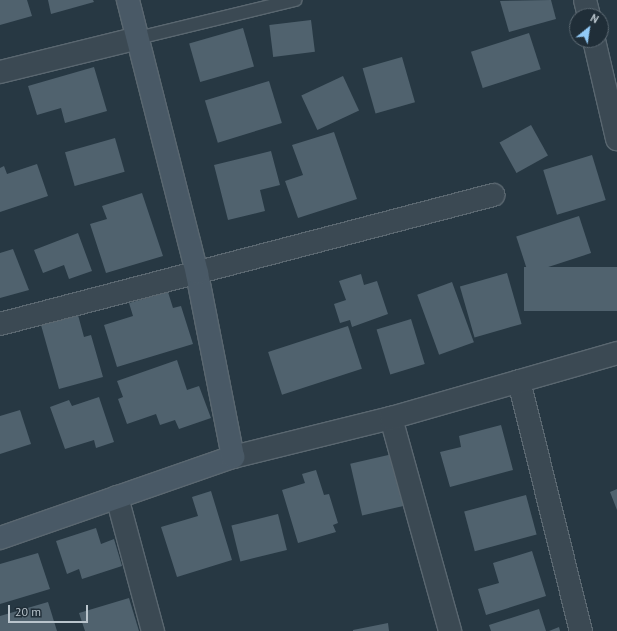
<!DOCTYPE html>
<style>
body{margin:0}
#map{position:relative;width:617px;height:631px;overflow:hidden;background:#273843;font-family:"PT Sans",sans-serif}
div>[style]{position:absolute}
.building>*{inset:0;background:#50626e;transform-origin:0 0}
.roads{filter:drop-shadow(1px 0 #5a6770) drop-shadow(-1px 0 #5a6770) drop-shadow(0 1px #5a6770) drop-shadow(0 -1px #5a6770)}
.lane>*{height:12px;margin:-6px;padding:0 6px;transform-origin:6px;border-radius:6px;background:#3b4953}
.street>*{height:22px;margin:-11px;padding:0 11px;transform-origin:11px;border-radius:11px;background:#3b4953}
.secondary>*{height:22px;margin:-11px;padding:0 11px;transform-origin:11px;border-radius:11px;background:#495966}
span{translate:-50% -50%;white-space:nowrap;text-align:center;line-height:1.15;-webkit-text-stroke:3.5px #202e38;paint-order:stroke}
.north{position:absolute;left:569px;top:8px;width:40px;height:40px;box-sizing:border-box;background:#202e38;border:1px solid #5d6a73;border-radius:50%;rotate:30deg;font-size:11px;font-weight:700;line-height:16px;text-align:center;color:#b9c4cc}
.north::after{content:'';display:block;margin:auto;width:14px;height:18px;background:#92cbf8;clip-path:polygon(50% 0,100% 100%,50% 72%,0 100%)}
.scale{position:absolute;left:8px;top:605px;width:80px;height:18px;box-sizing:border-box;border:2px solid #b9c4cc;border-top:0;padding-left:5px;font-size:12px;line-height:14px;white-space:nowrap;color:#b9c4cc;-webkit-text-stroke:3px #202e38;paint-order:stroke}
</style>
<div id="map">
<div class="building">
<div style="clip-path:polygon(0 0,27px 0,32px 16px,0 25px)"></div>
<div style="clip-path:polygon(48px 0,93px 0,94px 2px,51px 14px)"></div>
<div style="clip-path:polygon(551px 0,556px 19px,509px 32px,500px 1px)"></div>
<div style="left:311px;top:20px;width:32px;height:42px;rotate:83deg"></div>
<div style="left:243px;top:28px;width:40px;height:56px;rotate:74deg"></div>
<div style="left:529px;top:33px;width:38px;height:61px;rotate:72deg"></div>
<div style="left:402px;top:57px;width:47px;height:41px;rotate:74deg"></div>
<div style="clip-path:polygon(94px 67px,107px 111px,65px 123px,61px 108px,37px 115px,28px 86px)"></div>
<div style="left:343px;top:76px;width:38px;height:46px;rotate:65deg"></div>
<div style="left:269px;top:81px;width:44px;height:67px;rotate:73deg"></div>
<div style="left:531px;top:125px;width:35px;height:36px;rotate:61deg"></div>
<div style="clip-path:polygon(334px 132px,357px 199px,298px 218px,285px 181px,303px 175px,292px 145px)"></div>
<div style="left:115px;top:138px;width:35px;height:52px;rotate:74deg"></div>
<div style="clip-path:polygon(271px 151px,280px 185px,260px 190px,265px 211px,228px 220px,214px 165px)"></div>
<div style="left:592px;top:155px;width:47px;height:51px;rotate:73deg"></div>
<div style="clip-path:polygon(37px 164px,48px 196px,0 212px,0 168px,4px 166px,7px 174px)"></div>
<div style="clip-path:polygon(142px 193px,163px 256px,106px 273px,90px 224px,107px 219px,102px 206px)"></div>
<div style="left:579px;top:216px;width:39px;height:66px;rotate:72deg"></div>
<div style="clip-path:polygon(78px 233px,92px 271px,69px 279px,64px 265px,43px 273px,34px 250px)"></div>
<div style="clip-path:polygon(13px 249px,29px 290px,0 298px,0 253px)"></div>
<div style="left:617px;top:267px;width:44px;height:93px;rotate:90deg"></div>
<div style="left:507px;top:273px;width:53px;height:49px;rotate:74deg"></div>
<div style="clip-path:polygon(361px 274px,364px 285px,377px 281px,388px 314px,352px 327px,350px 320px,340px 323px,334px 304px,346px 300px,339px 281px)"></div>
<div style="left:452px;top:282px;width:64px;height:37px;rotate:70deg"></div>
<div style="clip-path:polygon(168px 292px,173px 308px,181px 306px,193px 344px,117px 367px,104px 325px,133px 316px,129px 303px)"></div>
<div style="clip-path:polygon(78px 315px,84px 337px,91px 335px,103px 377px,59px 389px,41px 325px)"></div>
<div style="left:411px;top:319px;width:47px;height:36px;rotate:73deg"></div>
<div style="left:348px;top:326px;width:45px;height:84px;rotate:72deg"></div>
<div style="clip-path:polygon(177px 360px,187px 390px,199px 386px,211px 418px,179px 429px,175px 420px,160px 425px,156px 414px,127px 424px,118px 399px,123px 397px,117px 381px)"></div>
<div style="clip-path:polygon(99px 397px,114px 442px,96px 448px,94px 440px,65px 449px,50px 407px,69px 400px,72px 406px)"></div>
<div style="clip-path:polygon(20px 410px,31px 444px,0 454px,0 416px)"></div>
<div style="clip-path:polygon(501px 425px,513px 470px,450px 487px,440px 452px,461px 447px,459px 436px)"></div>
<div style="left:397px;top:453px;width:53px;height:48px;rotate:77deg"></div>
<div style="clip-path:polygon(316px 470px,324px 495px,329px 494px,338px 523px,333px 525px,336px 532px,298px 543px,282px 490px,305px 483px,302px 474px)"></div>
<div style="clip-path:polygon(617px 489px,617px 510px,610px 492px)"></div>
<div style="clip-path:polygon(211px 491px,232px 560px,177px 577px,161px 527px,198px 516px,192px 497px)"></div>
<div style="left:526px;top:495px;width:41px;height:64px;rotate:75deg"></div>
<div style="left:278px;top:514px;width:37px;height:48px;rotate:76deg"></div>
<div style="clip-path:polygon(96px 528px,101px 544px,114px 539px,122px 566px,82px 579px,79px 569px,67px 574px,56px 541px)"></div>
<div style="clip-path:polygon(532px 551px,546px 596px,486px 615px,478px 589px,499px 583px,493px 563px)"></div>
<div style="clip-path:polygon(38px 553px,50px 589px,0 604px,0 564px)"></div>
<div style="clip-path:polygon(129px 598px,139px 631px,85px 631px,79px 613px)"></div>
<div style="clip-path:polygon(48px 602px,57px 631px,0 631px,0 616px)"></div>
<div style="clip-path:polygon(539px 609px,546px 631px,491px 631px,489px 625px)"></div>
<div style="clip-path:polygon(388px 623px,389px 631px,353px 631px,353px 630px)"></div>
<div style="clip-path:polygon(559px 627px,560px 631px,549px 631px)"></div>
</div>
<div class="roads">
<div class="lane">
<div style="left:138px;top:38px;width:162px;rotate:-13.6deg"></div>
</div>
<div class="street">
<div style="left:585px;top:0;width:16px;rotate:76deg"></div>
<div style="left:594px;top:40px;width:102px;rotate:76.9deg"></div>
<div style="left:0;top:72px;width:142px;rotate:-13.8deg"></div>
<div style="left:0;top:324px;width:510px;rotate:-14.66deg"></div>
<div style="left:519px;top:381px;width:258px;rotate:76.1deg"></div>
<div style="left:391px;top:418px;width:221px;rotate:74.5deg"></div>
<div style="left:233px;top:457px;width:163px;rotate:-13.9deg"></div>
<div style="left:391px;top:418px;width:235px;rotate:-16deg"></div>
<div style="left:117px;top:497px;width:139px;rotate:75deg"></div>
</div>
<div class="secondary">
<div style="left:0;top:538px;width:247px;rotate:-19.2deg"></div>
<div style="left:233px;top:457px;width:187px;rotate:-101.1deg"></div>
<div style="left:197px;top:273px;width:282px;rotate:-104.2deg"></div>
</div>
</div>
<div class="north">N</div>
<div class="scale">20 m</div>
</div>
